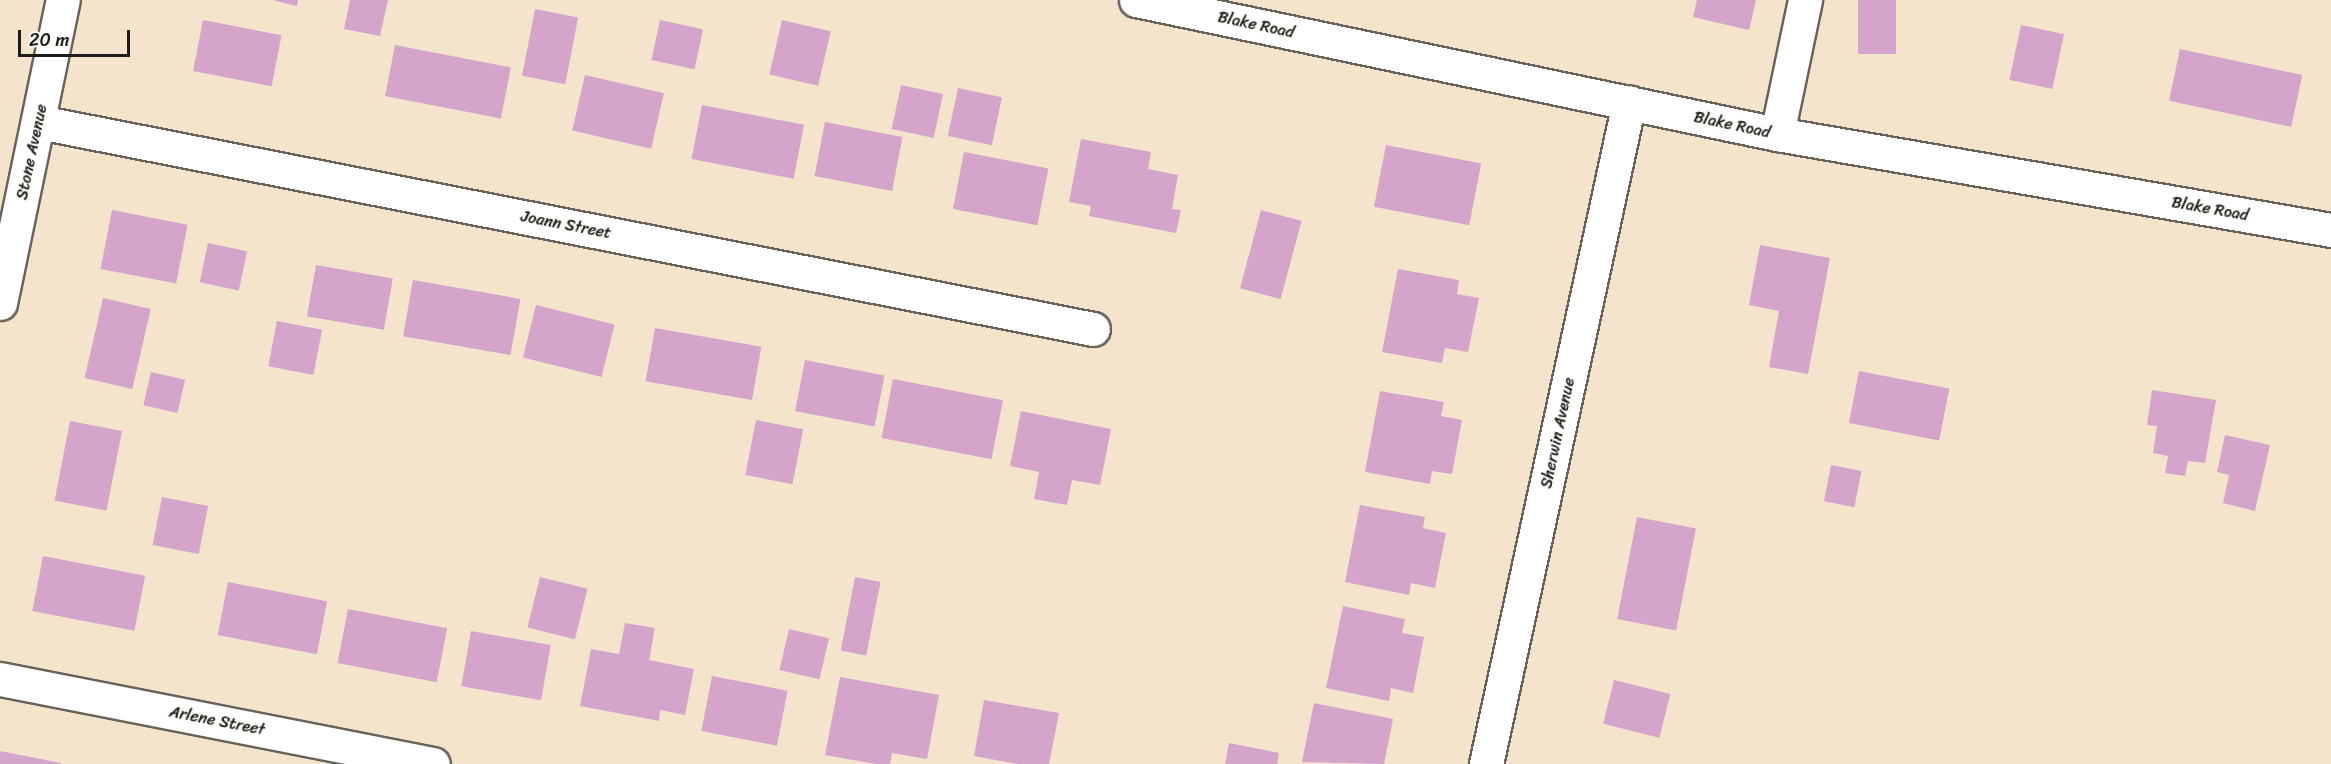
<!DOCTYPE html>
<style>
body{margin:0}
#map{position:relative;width:2331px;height:764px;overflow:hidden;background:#f5e4cc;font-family:Sriracha,sans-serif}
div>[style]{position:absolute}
.building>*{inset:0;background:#d5a4cb;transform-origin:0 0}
.roads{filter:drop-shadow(2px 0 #68625a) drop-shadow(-2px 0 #68625a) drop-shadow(0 2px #68625a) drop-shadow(0 -2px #68625a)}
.street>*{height:33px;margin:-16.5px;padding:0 16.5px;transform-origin:16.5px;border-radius:16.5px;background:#fff}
.secondary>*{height:33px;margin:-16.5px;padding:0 16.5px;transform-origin:16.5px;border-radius:16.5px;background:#fff}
span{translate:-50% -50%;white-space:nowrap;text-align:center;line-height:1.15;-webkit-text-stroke:5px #fdfcf7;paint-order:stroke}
.street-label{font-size:16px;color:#1c1c1c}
.scale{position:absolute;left:18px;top:30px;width:112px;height:27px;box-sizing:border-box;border:3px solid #1c1c1c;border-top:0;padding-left:8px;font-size:18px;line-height:21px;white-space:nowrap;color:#1c1c1c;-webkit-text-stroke:4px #fdfcf7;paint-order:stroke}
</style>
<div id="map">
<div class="building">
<div style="clip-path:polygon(272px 0,298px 0,297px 6px)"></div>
<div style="clip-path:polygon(350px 0,388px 0,380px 36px,344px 29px)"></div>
<div style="clip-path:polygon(1697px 0,1756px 0,1749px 30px,1693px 17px)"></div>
<div style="left:1858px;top:0;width:38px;height:54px"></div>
<div style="left:535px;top:9px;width:44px;height:68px;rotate:11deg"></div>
<div style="left:203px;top:20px;width:80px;height:52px;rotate:11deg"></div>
<div style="left:660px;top:20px;width:44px;height:41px;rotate:12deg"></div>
<div style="left:782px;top:20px;width:50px;height:56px;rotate:13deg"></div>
<div style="left:2021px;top:25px;width:44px;height:56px;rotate:12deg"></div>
<div style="left:395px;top:45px;width:118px;height:52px;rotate:11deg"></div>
<div style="left:2180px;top:49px;width:125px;height:53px;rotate:12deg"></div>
<div style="left:585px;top:75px;width:81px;height:57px;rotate:13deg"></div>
<div style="left:901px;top:85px;width:43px;height:45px;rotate:12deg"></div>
<div style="left:958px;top:88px;width:45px;height:49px;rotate:12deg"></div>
<div style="left:702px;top:105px;width:104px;height:55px;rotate:11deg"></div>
<div style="left:825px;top:122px;width:79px;height:55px;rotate:11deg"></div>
<div style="clip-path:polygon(1081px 139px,1151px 152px,1148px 169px,1178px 175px,1172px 209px,1181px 210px,1176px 233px,1089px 216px,1091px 206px,1069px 202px)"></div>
<div style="left:1386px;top:145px;width:97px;height:63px;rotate:11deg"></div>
<div style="left:964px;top:152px;width:86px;height:58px;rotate:11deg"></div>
<div style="left:112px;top:210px;width:77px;height:60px;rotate:11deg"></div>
<div style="left:1261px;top:210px;width:42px;height:81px;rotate:15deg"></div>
<div style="left:208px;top:243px;width:40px;height:40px;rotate:12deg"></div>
<div style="clip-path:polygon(1760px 245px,1830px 258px,1808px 374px,1769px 367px,1779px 311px,1749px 305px)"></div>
<div style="left:316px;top:265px;width:78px;height:52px;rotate:10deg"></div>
<div style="clip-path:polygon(1398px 269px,1459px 280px,1457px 294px,1479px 298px,1468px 352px,1445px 348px,1442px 363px,1382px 352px)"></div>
<div style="left:413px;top:280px;width:109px;height:57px;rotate:10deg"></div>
<div style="left:103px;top:298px;width:49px;height:82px;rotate:13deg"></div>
<div style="left:536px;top:305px;width:81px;height:54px;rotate:14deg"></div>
<div style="left:277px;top:321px;width:46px;height:46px;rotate:11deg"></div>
<div style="left:655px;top:328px;width:108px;height:54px;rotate:10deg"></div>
<div style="left:805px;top:360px;width:81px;height:52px;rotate:11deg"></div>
<div style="left:1859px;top:371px;width:92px;height:53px;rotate:11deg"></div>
<div style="left:151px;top:372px;width:35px;height:34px;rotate:13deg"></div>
<div style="left:893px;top:379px;width:112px;height:60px;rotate:11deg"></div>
<div style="clip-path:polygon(2152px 390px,2216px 400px,2205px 463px,2188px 461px,2185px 476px,2165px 473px,2168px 456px,2153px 453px,2157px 426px,2147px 425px)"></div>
<div style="clip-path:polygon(1380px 391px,1444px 402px,1441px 416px,1462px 420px,1452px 474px,1432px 471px,1430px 484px,1365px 472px)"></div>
<div style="clip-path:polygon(1021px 411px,1111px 429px,1100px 485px,1072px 480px,1067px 505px,1034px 499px,1039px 472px,1010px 466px)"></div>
<div style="left:756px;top:420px;width:48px;height:56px;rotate:11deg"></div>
<div style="left:70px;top:421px;width:53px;height:81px;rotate:11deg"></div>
<div style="clip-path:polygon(2225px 435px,2270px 445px,2255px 511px,2223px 503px,2229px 475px,2217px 472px)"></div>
<div style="left:1831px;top:465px;width:31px;height:37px;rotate:11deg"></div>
<div style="left:162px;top:497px;width:47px;height:49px;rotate:11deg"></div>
<div style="clip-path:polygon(1360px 505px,1425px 517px,1423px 528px,1446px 533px,1435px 588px,1411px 583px,1409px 595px,1345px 582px)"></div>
<div style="left:1637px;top:517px;width:60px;height:104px;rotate:11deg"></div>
<div style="left:43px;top:556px;width:104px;height:56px;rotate:11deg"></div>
<div style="left:540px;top:577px;width:49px;height:52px;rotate:14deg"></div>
<div style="left:855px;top:577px;width:26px;height:75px;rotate:11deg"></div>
<div style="left:228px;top:582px;width:101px;height:54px;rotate:11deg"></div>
<div style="clip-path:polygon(1343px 606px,1405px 619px,1402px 633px,1424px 637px,1413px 693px,1391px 688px,1389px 701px,1326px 688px)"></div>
<div style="left:348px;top:609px;width:101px;height:55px;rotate:11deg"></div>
<div style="clip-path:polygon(625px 623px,655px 628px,649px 660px,694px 669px,685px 715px,660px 710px,659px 721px,580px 706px,591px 649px,619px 654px)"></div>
<div style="left:789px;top:629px;width:41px;height:42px;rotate:13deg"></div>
<div style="left:471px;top:631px;width:81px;height:56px;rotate:10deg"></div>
<div style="left:712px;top:676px;width:77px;height:56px;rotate:11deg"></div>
<div style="clip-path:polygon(840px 677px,939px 695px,927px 759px,892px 753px,890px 764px,876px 764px,825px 755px)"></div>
<div style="left:1614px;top:680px;width:58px;height:45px;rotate:14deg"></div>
<div style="clip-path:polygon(984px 700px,1059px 713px,1049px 764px,1017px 764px,974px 756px)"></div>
<div style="clip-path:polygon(1314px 703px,1393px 719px,1384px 764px,1302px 762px)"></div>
<div style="clip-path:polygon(1229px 743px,1279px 753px,1277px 764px,1225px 764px)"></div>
<div style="clip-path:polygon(0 751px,61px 763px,61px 764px,0 764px)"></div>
</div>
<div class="roads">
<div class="street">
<div style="left:1136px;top:0;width:655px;rotate:11.81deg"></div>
<div style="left:1777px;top:134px;width:562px;rotate:9.83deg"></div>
<div style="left:39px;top:122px;width:1074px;rotate:11.11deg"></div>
<div style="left:1777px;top:134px;width:137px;rotate:-78.2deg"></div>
<div style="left:0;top:679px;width:441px;rotate:11.1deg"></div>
<div style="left:1486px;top:764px;width:677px;rotate:-77.81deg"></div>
</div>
<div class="secondary">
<div style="left:0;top:303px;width:309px;rotate:-78.3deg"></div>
</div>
</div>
<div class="street-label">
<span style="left:1256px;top:25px;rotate:12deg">Blake Road</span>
<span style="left:1732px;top:125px;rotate:12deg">Blake Road</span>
<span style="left:32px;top:152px;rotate:-78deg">Stone Avenue</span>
<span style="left:2210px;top:209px;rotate:10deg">Blake Road</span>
<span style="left:566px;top:225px;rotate:11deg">Joann Street</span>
<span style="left:1558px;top:433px;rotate:-78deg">Sherwin Avenue</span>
<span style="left:217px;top:721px;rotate:11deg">Arlene Street</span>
</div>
<div class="scale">20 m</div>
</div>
